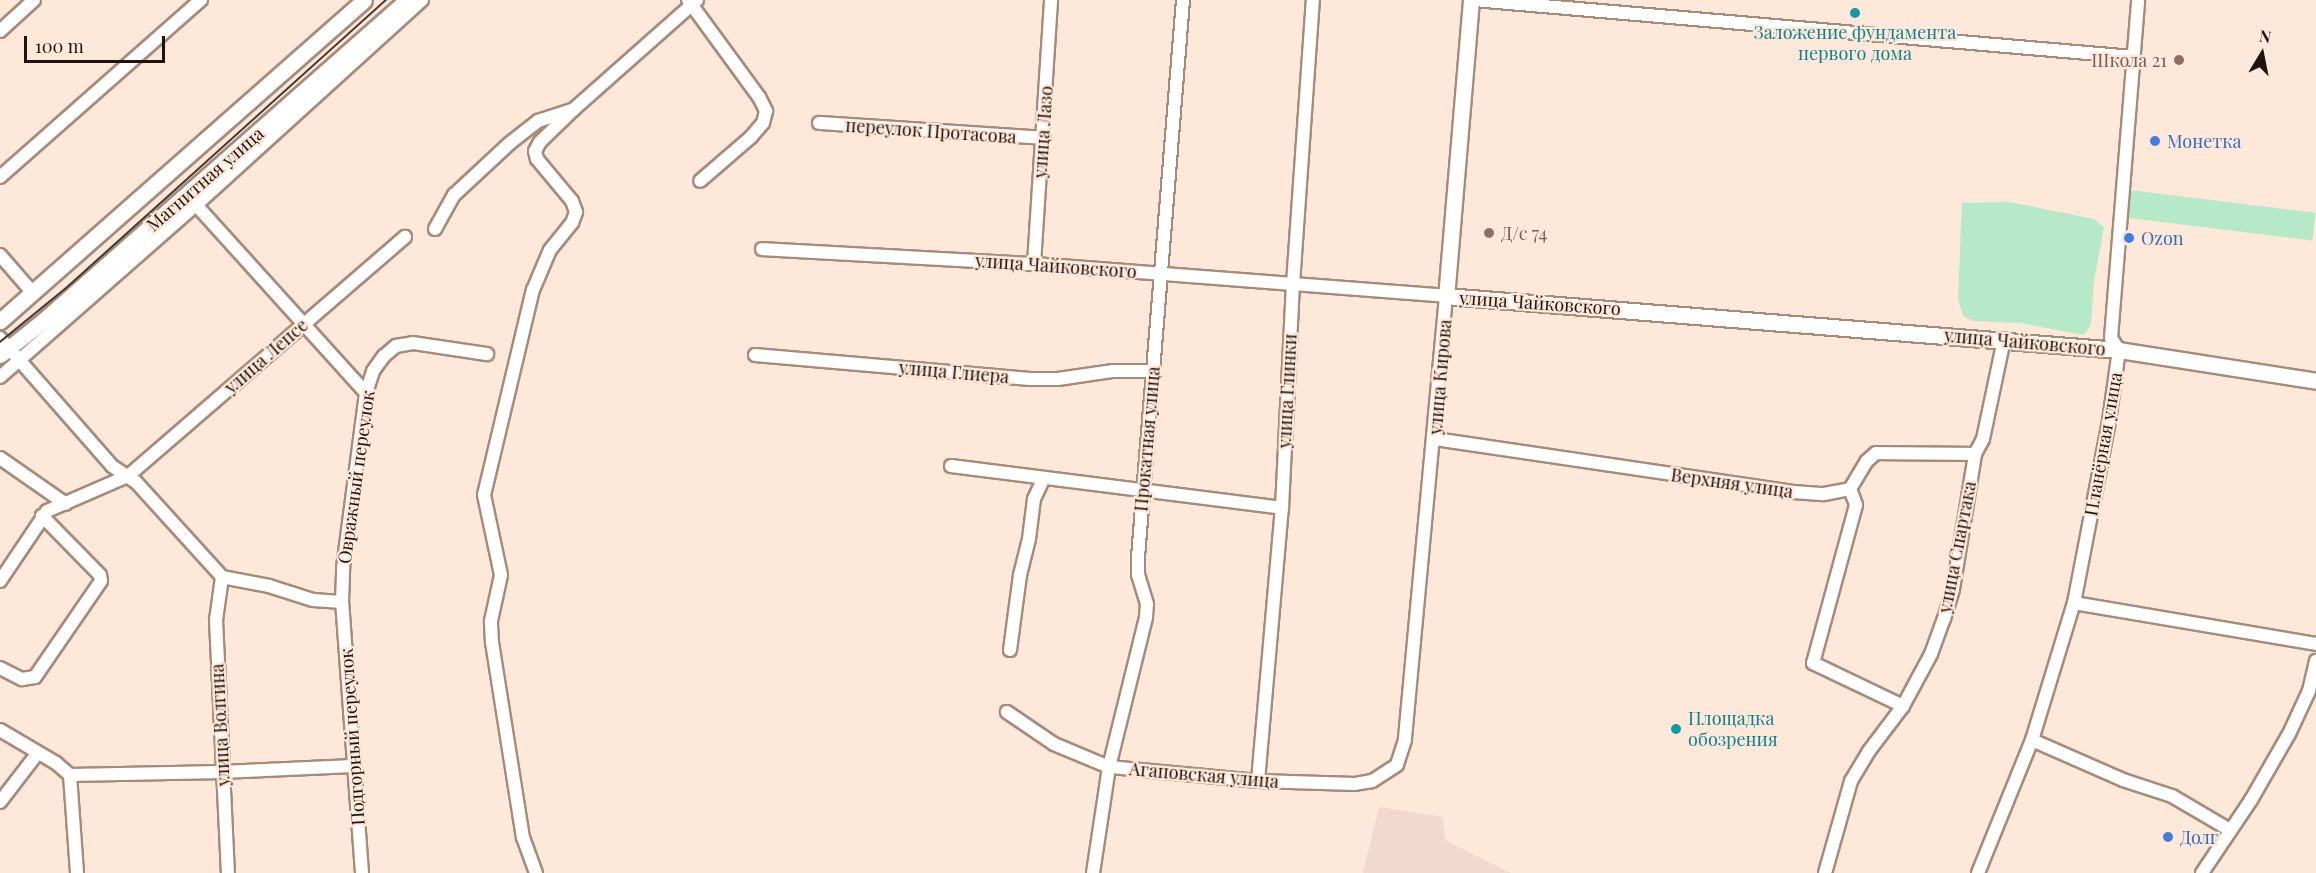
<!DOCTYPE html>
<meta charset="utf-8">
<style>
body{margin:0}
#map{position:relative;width:2316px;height:873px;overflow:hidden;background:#fee8d9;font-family:"Playfair Display",serif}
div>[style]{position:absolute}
.industrial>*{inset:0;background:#f1d9ce}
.green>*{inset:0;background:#b6e9c8;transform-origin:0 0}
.roads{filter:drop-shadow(2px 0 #a58c7a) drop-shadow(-2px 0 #a58c7a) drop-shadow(0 2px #a58c7a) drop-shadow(0 -2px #a58c7a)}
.minor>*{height:12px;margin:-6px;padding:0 6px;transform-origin:6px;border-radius:6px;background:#fff}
.major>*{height:15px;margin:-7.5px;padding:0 7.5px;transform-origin:7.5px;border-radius:7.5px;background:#fff}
.tram>*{height:1.5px;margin:-0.75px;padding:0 0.75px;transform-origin:0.75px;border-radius:0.75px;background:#453931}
.dots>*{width:16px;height:16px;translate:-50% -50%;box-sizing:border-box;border:3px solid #fee8d9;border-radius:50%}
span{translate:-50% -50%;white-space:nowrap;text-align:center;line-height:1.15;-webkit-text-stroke:4.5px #fee8d9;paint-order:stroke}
.culture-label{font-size:18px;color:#0d838f}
.left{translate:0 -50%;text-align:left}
.education-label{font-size:18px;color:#785e54}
.right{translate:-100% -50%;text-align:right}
.street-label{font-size:18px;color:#1e140e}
.shop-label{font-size:18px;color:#366cbe}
.north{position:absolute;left:2232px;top:24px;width:60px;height:60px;-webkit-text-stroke:4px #fee8d9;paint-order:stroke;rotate:10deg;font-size:16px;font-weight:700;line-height:24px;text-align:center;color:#1e140e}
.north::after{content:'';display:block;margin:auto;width:21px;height:27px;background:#1e140e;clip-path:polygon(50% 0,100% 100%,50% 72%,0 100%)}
.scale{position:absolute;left:24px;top:36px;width:141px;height:27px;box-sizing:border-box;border:3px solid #1e140e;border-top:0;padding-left:8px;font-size:18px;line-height:21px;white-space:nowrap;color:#1e140e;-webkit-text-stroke:4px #fee8d9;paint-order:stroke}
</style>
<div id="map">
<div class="industrial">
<div style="clip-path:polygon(1379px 807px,1443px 817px,1445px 840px,1511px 873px,1363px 873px)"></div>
</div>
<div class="green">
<div style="left:2130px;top:190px;width:187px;height:28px;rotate:7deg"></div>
<div style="clip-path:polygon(2009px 202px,2094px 219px,2104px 227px,2094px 281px,2091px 325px,2084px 335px,2020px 323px,1973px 321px,1963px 316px,1958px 299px,1962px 203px)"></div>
</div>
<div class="roads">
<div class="minor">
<div style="left:688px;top:0;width:120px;rotate:53.8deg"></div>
<div style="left:759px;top:97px;width:16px;rotate:63deg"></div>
<div style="left:766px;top:111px;width:12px;rotate:104deg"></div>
<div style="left:763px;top:123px;width:18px;rotate:131deg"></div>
<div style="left:751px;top:137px;width:67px;rotate:139.2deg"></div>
<div style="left:1474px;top:0;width:661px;rotate:4.94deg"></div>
<div style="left:0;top:31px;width:46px;rotate:-42.4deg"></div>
<div style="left:819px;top:123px;width:225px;rotate:3.8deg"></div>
<div style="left:0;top:177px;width:268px;rotate:-41.4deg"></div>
<div style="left:435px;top:229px;width:39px;rotate:-61deg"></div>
<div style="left:454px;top:195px;width:76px;rotate:-42.9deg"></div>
<div style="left:510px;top:143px;width:36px;rotate:-38deg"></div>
<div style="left:538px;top:121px;width:38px;rotate:-18deg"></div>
<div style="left:574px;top:109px;width:164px;rotate:-41.5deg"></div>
<div style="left:762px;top:249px;width:272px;rotate:3.2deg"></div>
<div style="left:1034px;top:264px;width:413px;rotate:4.4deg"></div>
<div style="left:1446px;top:296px;width:446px;rotate:95.3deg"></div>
<div style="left:1405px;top:740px;width:26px;rotate:108deg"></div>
<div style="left:1397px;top:765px;width:30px;rotate:147deg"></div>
<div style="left:1372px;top:781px;width:17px;rotate:170deg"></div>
<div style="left:1355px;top:784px;width:97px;rotate:-178.2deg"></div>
<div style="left:1258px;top:781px;width:150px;rotate:-174.6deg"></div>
<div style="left:1109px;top:767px;width:60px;rotate:-157.3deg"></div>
<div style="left:1054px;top:744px;width:57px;rotate:-145.8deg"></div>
<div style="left:0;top:255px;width:49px;rotate:49.1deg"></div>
<div style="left:1034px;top:264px;width:265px;rotate:-86.3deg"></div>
<div style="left:0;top:338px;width:170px;rotate:48.8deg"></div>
<div style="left:112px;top:466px;width:29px;rotate:34deg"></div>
<div style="left:136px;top:482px;width:128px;rotate:47.8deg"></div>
<div style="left:222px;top:577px;width:48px;rotate:10.8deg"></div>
<div style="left:269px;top:586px;width:46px;rotate:17.7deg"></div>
<div style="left:313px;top:600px;width:29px;rotate:4deg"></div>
<div style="left:755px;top:355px;width:276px;rotate:5deg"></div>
<div style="left:1030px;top:379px;width:28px"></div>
<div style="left:1058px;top:379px;width:56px;rotate:-8.3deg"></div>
<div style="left:1113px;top:371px;width:40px"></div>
<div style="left:0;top:377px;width:261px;rotate:-41.3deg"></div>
<div style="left:196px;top:205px;width:8px;rotate:-104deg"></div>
<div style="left:366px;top:393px;width:253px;rotate:-132.1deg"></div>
<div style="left:196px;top:205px;width:305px;rotate:-42.2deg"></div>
<div style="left:1435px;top:439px;width:362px;rotate:8.4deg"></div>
<div style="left:1793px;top:492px;width:31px;rotate:4deg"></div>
<div style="left:1824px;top:494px;width:26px;rotate:-11deg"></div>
<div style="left:1850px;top:489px;width:17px;rotate:69deg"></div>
<div style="left:1856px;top:505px;width:164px;rotate:105.2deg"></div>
<div style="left:1813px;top:663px;width:100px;rotate:25.5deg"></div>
<div style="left:0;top:458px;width:80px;rotate:34.9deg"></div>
<div style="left:951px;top:466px;width:334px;rotate:7.2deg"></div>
<div style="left:1850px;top:489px;width:33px;rotate:-59deg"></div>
<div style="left:1867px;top:461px;width:12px;rotate:-42deg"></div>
<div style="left:1876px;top:453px;width:99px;rotate:0.6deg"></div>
<div style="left:222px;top:577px;width:43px;rotate:97.9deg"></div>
<div style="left:216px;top:620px;width:253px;rotate:87.3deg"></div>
<div style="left:0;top:581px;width:84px;rotate:-56.1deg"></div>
<div style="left:47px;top:511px;width:88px;rotate:-23.4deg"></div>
<div style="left:128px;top:476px;width:366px;rotate:-40.8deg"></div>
<div style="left:2074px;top:603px;width:245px;rotate:9.6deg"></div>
<div style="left:1010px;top:650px;width:76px;rotate:-82.4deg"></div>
<div style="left:1020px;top:575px;width:37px;rotate:-76deg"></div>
<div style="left:1029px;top:539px;width:40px;rotate:-82.9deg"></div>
<div style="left:1034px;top:499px;width:23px;rotate:-65deg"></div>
<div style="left:0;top:668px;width:25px;rotate:27deg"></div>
<div style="left:22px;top:679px;width:13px;rotate:-9deg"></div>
<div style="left:35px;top:677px;width:116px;rotate:-55.5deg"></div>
<div style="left:101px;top:581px;width:6px;rotate:-99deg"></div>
<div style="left:100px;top:575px;width:83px;rotate:-134.5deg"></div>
<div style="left:0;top:730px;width:65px;rotate:30.5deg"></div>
<div style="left:56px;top:763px;width:18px;rotate:41deg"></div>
<div style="left:70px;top:775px;width:152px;rotate:-1.1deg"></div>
<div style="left:222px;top:772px;width:131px;rotate:-2.6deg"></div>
<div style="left:2032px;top:740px;width:99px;rotate:23.7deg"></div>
<div style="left:2123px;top:780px;width:52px;rotate:18.1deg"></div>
<div style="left:2172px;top:796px;width:67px;rotate:30.4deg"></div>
<div style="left:70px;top:775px;width:98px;rotate:85.9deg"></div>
<div style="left:1258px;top:781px;width:274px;rotate:-85deg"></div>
<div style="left:1282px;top:508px;width:224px;rotate:-87.2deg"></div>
<div style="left:1293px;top:284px;width:285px;rotate:-86deg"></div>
<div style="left:0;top:802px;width:61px;rotate:-52.4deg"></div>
<div style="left:362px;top:873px;width:272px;rotate:-94.2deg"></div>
<div style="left:342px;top:602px;width:34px;rotate:-88deg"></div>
<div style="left:343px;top:568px;width:177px;rotate:-82.5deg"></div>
<div style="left:366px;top:393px;width:23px;rotate:-72deg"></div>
<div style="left:373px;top:371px;width:19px;rotate:-54deg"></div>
<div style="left:384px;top:356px;width:16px;rotate:-40deg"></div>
<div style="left:396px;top:346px;width:17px;rotate:-10deg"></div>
<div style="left:413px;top:343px;width:75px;rotate:8.5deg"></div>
<div style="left:536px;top:873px;width:37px;rotate:-110deg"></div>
<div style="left:523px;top:838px;width:197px;rotate:-99deg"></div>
<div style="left:492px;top:643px;width:22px;rotate:-93deg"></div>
<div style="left:491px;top:621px;width:47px;rotate:-77.7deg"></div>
<div style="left:501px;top:575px;width:82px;rotate:-102deg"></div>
<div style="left:484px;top:495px;width:211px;rotate:-76.6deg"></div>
<div style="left:533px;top:290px;width:43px;rotate:-67deg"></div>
<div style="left:550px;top:250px;width:35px;rotate:-51deg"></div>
<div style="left:572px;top:223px;width:12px;rotate:-70deg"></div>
<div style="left:576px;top:212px;width:12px;rotate:-110deg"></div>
<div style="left:572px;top:201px;width:55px;rotate:-129.8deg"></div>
<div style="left:537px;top:159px;width:8px;rotate:-104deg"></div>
<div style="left:535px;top:151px;width:10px;rotate:-61deg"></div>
<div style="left:540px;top:142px;width:47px;rotate:-44.1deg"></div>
<div style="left:1093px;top:873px;width:107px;rotate:-81.4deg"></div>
<div style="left:1109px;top:767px;width:154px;rotate:-76.1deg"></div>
<div style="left:1146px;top:617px;width:13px;rotate:-86deg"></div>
<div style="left:1147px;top:604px;width:30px;rotate:-107deg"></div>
<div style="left:1138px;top:575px;width:18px;rotate:-90deg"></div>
<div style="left:1138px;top:557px;width:559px;rotate:-85.38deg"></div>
<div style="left:1825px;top:873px;width:96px;rotate:-74.2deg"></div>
<div style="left:1851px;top:781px;width:35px;rotate:-59deg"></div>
<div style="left:1869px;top:751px;width:56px;rotate:-52.9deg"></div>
<div style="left:1903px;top:706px;width:59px;rotate:-61.7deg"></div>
<div style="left:1931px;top:654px;width:37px;rotate:-70deg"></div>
<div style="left:1944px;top:619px;width:31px;rotate:-73deg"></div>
<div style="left:1953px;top:589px;width:137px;rotate:-80.7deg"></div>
<div style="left:1975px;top:454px;width:17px;rotate:-62deg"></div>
<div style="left:1983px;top:439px;width:102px;rotate:-78.1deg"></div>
<div style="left:1978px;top:873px;width:144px;rotate:-67.9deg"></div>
<div style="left:2032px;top:740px;width:143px;rotate:-73deg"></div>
<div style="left:2074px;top:603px;width:185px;rotate:-79.1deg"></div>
<div style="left:2109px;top:421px;width:72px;rotate:-82deg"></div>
<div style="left:2119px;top:350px;width:14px;rotate:-124deg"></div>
<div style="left:2111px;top:338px;width:339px;rotate:-85.4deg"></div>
<div style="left:2202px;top:873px;width:88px;rotate:-56.1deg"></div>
<div style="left:2251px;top:800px;width:76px;rotate:-60.1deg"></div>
<div style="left:2289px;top:734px;width:47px;rotate:-65.1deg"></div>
<div style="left:2309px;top:691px;width:31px;rotate:-77deg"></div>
</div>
<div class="major">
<div style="left:1471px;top:0;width:297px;rotate:94.8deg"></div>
<div style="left:1446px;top:296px;width:675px;rotate:4.59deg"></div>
<div style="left:2119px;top:350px;width:199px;rotate:8.9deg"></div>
<div style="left:0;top:321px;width:485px;rotate:-41.4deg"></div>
<div style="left:0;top:355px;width:56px;rotate:-38.5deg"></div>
<div style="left:44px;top:320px;width:484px;rotate:-41.4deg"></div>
</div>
</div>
<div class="tram">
<div style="left:0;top:342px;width:84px;rotate:-39.2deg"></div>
<div style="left:65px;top:289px;width:432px;rotate:-42deg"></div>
</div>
<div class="dots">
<div style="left:1855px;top:13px;background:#0f9aa8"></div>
<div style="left:2179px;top:60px;background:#8d6e63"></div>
<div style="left:2155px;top:141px;background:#3f7fe0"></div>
<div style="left:1489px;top:233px;background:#8d6e63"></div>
<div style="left:2129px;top:238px;background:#3f7fe0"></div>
<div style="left:1676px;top:729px;background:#0f9aa8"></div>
<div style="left:2168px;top:837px;background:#3f7fe0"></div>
</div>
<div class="culture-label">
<span style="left:1855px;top:43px">Заложение фундамента<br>первого дома</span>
<span class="left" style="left:1688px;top:729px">Площадка<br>обозрения</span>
</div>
<div class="education-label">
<span class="right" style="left:2167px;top:60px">Школа 21</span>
<span class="left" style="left:1501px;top:233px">Д/с 74</span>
</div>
<div class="street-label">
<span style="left:931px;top:131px;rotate:4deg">переулок Протасова</span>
<span style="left:1043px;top:132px;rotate:-86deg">улица Лазо</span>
<span style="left:205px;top:179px;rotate:-41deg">Магнитная улица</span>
<span style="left:1056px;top:266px;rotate:4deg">улица Чайковского</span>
<span style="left:1540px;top:303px;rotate:4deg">улица Чайковского</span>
<span style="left:2025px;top:342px;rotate:5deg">улица Чайковского</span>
<span style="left:266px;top:356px;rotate:-41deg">улица Лепсе</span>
<span style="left:954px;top:372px;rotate:5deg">улица Глиера</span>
<span style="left:1440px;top:377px;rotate:-85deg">улица Кирова</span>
<span style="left:1287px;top:391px;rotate:-87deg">улица Глинки</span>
<span style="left:1147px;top:439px;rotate:-85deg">Прокатная улица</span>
<span style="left:2103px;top:444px;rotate:-80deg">Планёрная улица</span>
<span style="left:356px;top:477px;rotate:-82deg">Овражный переулок</span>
<span style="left:1732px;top:483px;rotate:8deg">Верхняя улица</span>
<span style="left:1957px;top:547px;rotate:-79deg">улица Спартака</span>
<span style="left:220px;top:725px;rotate:-93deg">улица Волгина</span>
<span style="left:352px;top:737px;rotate:-94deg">Подгорный переулок</span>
<span style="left:1204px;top:775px;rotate:5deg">Агаповская улица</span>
</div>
<div class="shop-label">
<span class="left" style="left:2167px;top:141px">Монетка</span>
<span class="left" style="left:2141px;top:238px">Ozon</span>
<span class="left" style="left:2180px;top:837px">Долг</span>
</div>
<div class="north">N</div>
<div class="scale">100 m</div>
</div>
